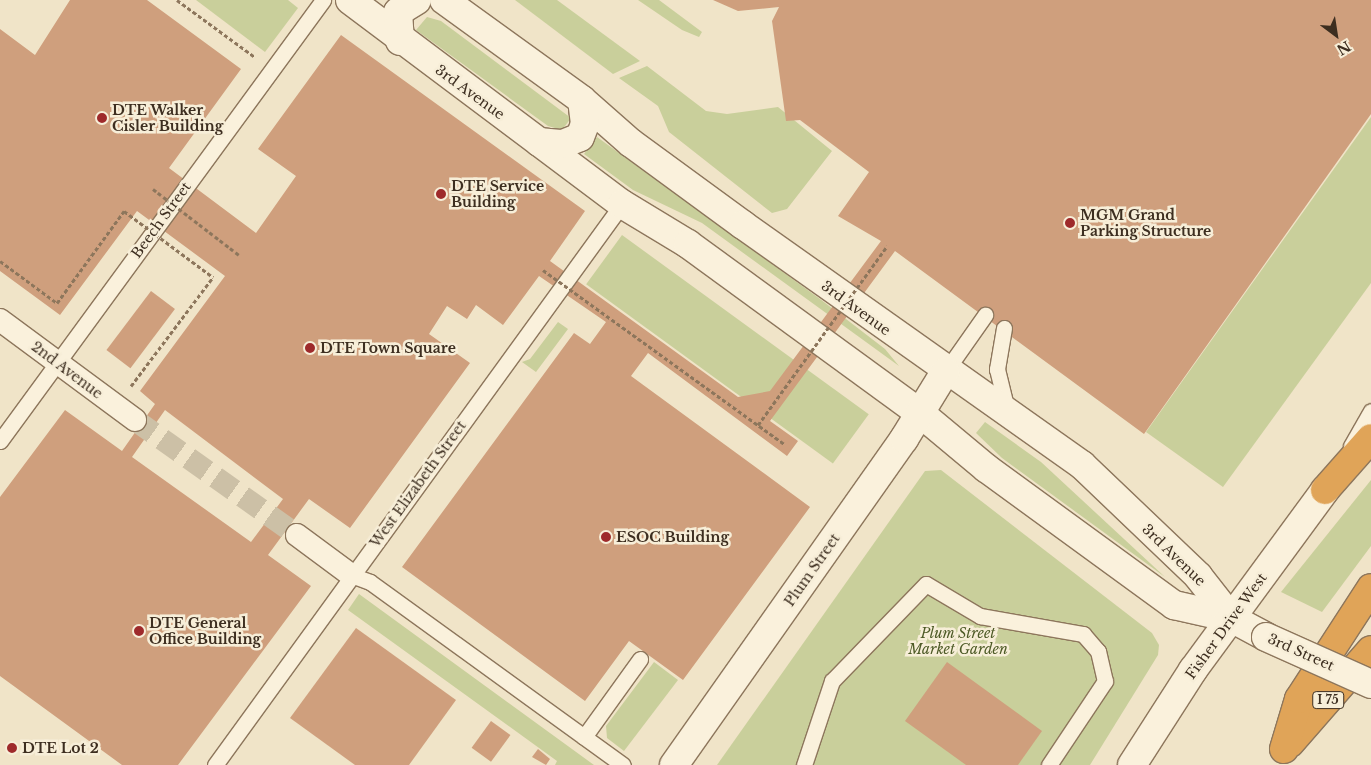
<!DOCTYPE html>
<style>
body{margin:0}
#map{position:relative;width:1371px;height:765px;overflow:hidden;background:#f0e4c8;font-family:"Libre Baskerville",serif}
div>[style]{position:absolute}
.green>*{inset:0;background:#c9cf9b;transform-origin:0 0}
.building>*{inset:0;background:#cf9f7d;transform-origin:0 0}
.pedestrian-tunnel>*{height:22px;margin-top:-11px;transform-origin:0;background:repeating-linear-gradient(90deg,#ccc0a6 0 22px,transparent 0 33px)}
.path>*{height:3px;margin-top:-1.5px;transform-origin:0;background:repeating-linear-gradient(90deg,#8d765c 0 4px,transparent 0 6.5px)}
.roads{filter:drop-shadow(1px 0 #8d765c) drop-shadow(-1px 0 #8d765c) drop-shadow(0 1px #8d765c) drop-shadow(0 -1px #8d765c)}
.service>*{height:15px;margin:-7.5px;padding:0 7.5px;transform-origin:7.5px;border-radius:7.5px;background:#faf1dc}
.pedestrian>*{height:22px;margin:-11px;padding:0 11px;transform-origin:11px;border-radius:11px;background:#faf1dc}
.minor>*{height:28px;margin:-14px;padding:0 14px;transform-origin:14px;border-radius:14px;background:#faf1dc}
.tertiary>*{height:28px;margin:-14px;padding:0 14px;transform-origin:14px;border-radius:14px;background:#faf1dc}
.motorway>*{height:28px;margin:-14px;padding:0 14px;transform-origin:14px;border-radius:14px;background:#e0a458}
.path-bridge>*{height:3px;margin-top:-1.5px;transform-origin:0;background:repeating-linear-gradient(90deg,#8d765c 0 4px,transparent 0 6.5px)}
.bridges{filter:drop-shadow(1px 0 #8d765c) drop-shadow(-1px 0 #8d765c) drop-shadow(0 1px #8d765c) drop-shadow(0 -1px #8d765c)}
.minor-bridge>*{height:28px;margin:-14px;padding:0 14px;transform-origin:14px;border-radius:14px;background:#faf1dc}
.dots>*{width:14px;height:14px;translate:-50% -50%;box-sizing:border-box;border:2px solid #f7eed8;border-radius:50%}
span{translate:-50% -50%;white-space:nowrap;text-align:center;line-height:1.15;-webkit-text-stroke:5px #f7eed8;paint-order:stroke}
.shield-label span{padding:1px 4px;background:#f7eed8;border:1px solid;border-radius:4px;-webkit-text-stroke-width:0}
.shield-label{font-size:12px;color:#3d2e20;font-weight:700}
.street-label{font-size:14px;color:#3d2e20}
.poi-label{font-size:14px;color:#3d2e20;font-weight:700}
.left{translate:0 -50%;text-align:left}
.park-label{font-size:14px;color:#4d5a26;font-style:italic}
.north{position:absolute;left:1311px;top:10px;width:50px;height:50px;-webkit-text-stroke:4px #f7eed8;paint-order:stroke;rotate:149deg;font-size:14px;font-weight:700;line-height:20px;text-align:center;color:#3d2e20}
.north::after{content:'';display:block;margin:auto;width:18px;height:22px;background:#3d2e20;clip-path:polygon(50% 0,100% 100%,50% 72%,0 100%)}
</style>
<div id="map">
<div class="green">
<div style="clip-path:polygon(196px 0,288px 0,298px 8px,265px 52px)"></div>
<div style="clip-path:polygon(515px 0,557px 0,640px 61px,613px 74px)"></div>
<div style="clip-path:polygon(638px 0,659px 0,702px 32px,699px 37px,682px 30px)"></div>
<div style="clip-path:polygon(427px 17px,441px 21px,571px 118px,562px 130px,548px 126px,416px 30px)"></div>
<div style="clip-path:polygon(647px 66px,706px 111px,727px 114px,778px 107px,832px 151px,787px 209px,772px 213px,669px 132px,658px 106px,619px 78px)"></div>
<div style="clip-path:polygon(1371px 117px,1371px 283px,1223px 487px,1146px 432px)"></div>
<div style="clip-path:polygon(597px 137px,820px 299px,885px 349px,899px 366px,702px 223px,633px 190px,584px 154px)"></div>
<div style="left:622px;top:235px;width:305px;height:61px;rotate:36deg"></div>
<div style="clip-path:polygon(558px 322px,568px 329px,536px 372px,522px 362px,530px 359px)"></div>
<div style="clip-path:polygon(985px 422px,1041px 462px,1165px 577px,1002px 458px,976px 433px)"></div>
<div style="clip-path:polygon(941px 470px,1152px 633px,1159px 645px,1158px 655px,1090px 765px,717px 765px,925px 471px)"></div>
<div style="clip-path:polygon(1371px 480px,1371px 546px,1322px 612px,1281px 592px)"></div>
<div style="clip-path:polygon(359px 594px,594px 765px,555px 765px,557px 761px,348px 610px)"></div>
<div style="clip-path:polygon(654px 662px,678px 680px,624px 751px,607px 738px,606px 726px)"></div>
</div>
<div class="building">
<div style="clip-path:polygon(evenodd,70px 0,147px 0,241px 69px,169px 168px,256px 233px,296px 176px,258px 149px,341px 35px,585px 211px,550px 261px,738px 397px,770px 391px,881px 241px,838px 216px,869px 172px,800px 120px,786px 121px,772px 21px,779px 7px,738px 11px,713px 0,1371px 0,1371px 114px,1144px 434px,895px 251px,770px 421px,798px 441px,787px 456px,648px 353px,631px 376px,810px 507px,683px 680px,629px 641px,585px 701px,402px 567px,574px 333px,590px 344px,606px 322px,539px 276px,503px 325px,476px 305px,467px 319px,447px 306px,429px 334px,470px 363px,350px 528px,309px 499px,268px 555px,311px 586px,178px 765px,122px 765px,0 676px,0 497px,65px 410px,122px 451px,155px 404px,140px 391px,225px 276px,137px 211px,60px 315px,0 271px,0 29px,35px 55px,70px 0,165px 410px,283px 499px,251px 542px,132px 457px,165px 410px)"></div>
<div style="left:151px;top:291px;width:30px;height:74px;rotate:37deg"></div>
<div style="clip-path:polygon(356px 628px,456px 700px,409px 765px,355px 765px,290px 718px)"></div>
<div style="clip-path:polygon(947px 662px,1042px 731px,1018px 765px,966px 765px,905px 721px)"></div>
<div style="left:491px;top:721px;width:24px;height:33px;rotate:36deg"></div>
<div style="clip-path:polygon(538px 749px,550px 759px,546px 765px,532px 757px)"></div>
</div>
<div class="pedestrian-tunnel">
<div style="left:135px;top:420px;width:199px;rotate:35.4deg"></div>
</div>
<div class="path">
<div style="left:177px;top:0;width:97px;rotate:36.2deg"></div>
<div style="left:131px;top:386px;width:136px;rotate:-53deg"></div>
</div>
<div class="roads">
<div class="service">
<div style="left:1004px;top:328px;width:42px;rotate:99.7deg"></div>
<div style="left:997px;top:369px;width:42px;rotate:76.3deg"></div>
<div style="left:945px;top:372px;width:70px;rotate:-54.9deg"></div>
<div style="left:0;top:441px;width:547px;rotate:-53.78deg"></div>
<div style="left:1351px;top:446px;width:40px;rotate:-60.3deg"></div>
<div style="left:351px;top:575px;width:20px;rotate:20deg"></div>
<div style="left:370px;top:582px;width:312px;rotate:35.9deg"></div>
<div style="left:584px;top:737px;width:96px;rotate:-54.3deg"></div>
<div style="left:215px;top:765px;width:693px;rotate:-54.04deg"></div>
<div style="left:804px;top:765px;width:89px;rotate:-71.6deg"></div>
<div style="left:832px;top:681px;width:135px;rotate:-45.9deg"></div>
<div style="left:926px;top:584px;width:63px;rotate:30.7deg"></div>
<div style="left:980px;top:616px;width:105px;rotate:9.9deg"></div>
<div style="left:1083px;top:634px;width:23px;rotate:49deg"></div>
<div style="left:1098px;top:651px;width:31px;rotate:77deg"></div>
<div style="left:1105px;top:681px;width:101px;rotate:123.7deg"></div>
</div>
<div class="pedestrian">
<div style="left:0;top:320px;width:168px;rotate:36.5deg"></div>
<div style="left:297px;top:535px;width:67px;rotate:36.5deg"></div>
</div>
<div class="minor">
<div style="left:350px;top:0;width:340px;rotate:36.9deg"></div>
<div style="left:622px;top:204px;width:77px;rotate:31.2deg"></div>
<div style="left:688px;top:244px;width:287px;rotate:36.1deg"></div>
<div style="left:920px;top:413px;width:86px;rotate:39.8deg"></div>
<div style="left:986px;top:468px;width:233px;rotate:36.1deg"></div>
<div style="left:1174px;top:605px;width:58px;rotate:12.8deg"></div>
<div style="left:1231px;top:618px;width:40px;rotate:28deg"></div>
<div style="left:444px;top:0;width:170px;rotate:35.9deg"></div>
<div style="left:582px;top:100px;width:65px;rotate:41.3deg"></div>
<div style="left:631px;top:143px;width:139px;rotate:36.2deg"></div>
<div style="left:743px;top:225px;width:415px;rotate:35.3deg"></div>
<div style="left:1082px;top:465px;width:161px;rotate:43.7deg"></div>
<div style="left:1198px;top:576px;width:53px;rotate:51.8deg"></div>
<div style="left:400px;top:41px;width:29px;rotate:-94deg"></div>
<div style="left:398px;top:12px;width:22px;rotate:-32deg"></div>
<div style="left:539px;top:142px;width:24px;rotate:5deg"></div>
<div style="left:563px;top:144px;width:18px;rotate:-22deg"></div>
<div style="left:580px;top:137px;width:14px;rotate:-69deg"></div>
<div style="left:585px;top:124px;width:24px;rotate:-97deg"></div>
<div style="left:674px;top:765px;width:399px;rotate:-54.8deg"></div>
<div style="left:904px;top:439px;width:79px;rotate:-58.5deg"></div>
</div>
<div class="tertiary">
<div style="left:1132px;top:765px;width:113px;rotate:-57.3deg"></div>
<div style="left:1193px;top:670px;width:223px;rotate:-53.7deg"></div>
</div>
<div class="motorway">
<div style="left:1325px;top:490px;width:69px;rotate:-48.5deg"></div>
<div style="left:1290px;top:743px;width:123px;rotate:-48.9deg"></div>
<div style="left:1284px;top:749px;width:52px;rotate:-73.3deg"></div>
<div style="left:1299px;top:699px;width:132px;rotate:-57deg"></div>
</div>
</div>
<div class="path-bridge">
<div style="left:153px;top:189px;width:108px;rotate:37.5deg"></div>
<div style="left:0;top:261px;width:71px;rotate:36.4deg"></div>
<div style="left:57px;top:303px;width:114px;rotate:-53.9deg"></div>
<div style="left:124px;top:211px;width:111px;rotate:36.6deg"></div>
<div style="left:543px;top:270px;width:297px;rotate:35.8deg"></div>
<div style="left:758px;top:425px;width:221px;rotate:-54.2deg"></div>
</div>
<div class="bridges">
<div class="minor-bridge">
<div style="left:1266px;top:637px;width:115px;rotate:24.1deg"></div>
</div>
</div>
<div class="dots">
<div style="left:102px;top:118px;background:#9e2a2b"></div>
<div style="left:441px;top:194px;background:#9e2a2b"></div>
<div style="left:1070px;top:223px;background:#9e2a2b"></div>
<div style="left:310px;top:348px;background:#9e2a2b"></div>
<div style="left:606px;top:537px;background:#9e2a2b"></div>
<div style="left:139px;top:631px;background:#9e2a2b"></div>
<div style="left:12px;top:748px;background:#9e2a2b"></div>
</div>
<div class="shield-label">
<span style="left:1328px;top:700px">I 75</span>
</div>
<div class="street-label">
<span style="left:470px;top:92px;rotate:36deg">3rd Avenue</span>
<span style="left:161px;top:220px;rotate:-54deg">Beech Street</span>
<span style="left:856px;top:308px;rotate:36deg">3rd Avenue</span>
<span style="left:67px;top:370px;rotate:37deg">2nd Avenue</span>
<span style="left:418px;top:484px;rotate:-54deg">West Elizabeth Street</span>
<span style="left:1174px;top:555px;rotate:44deg">3rd Avenue</span>
<span style="left:812px;top:570px;rotate:-55deg">Plum Street</span>
<span style="left:1226px;top:626px;rotate:-54deg">Fisher Drive West</span>
<span style="left:1301px;top:652px;rotate:24deg">3rd Street</span>
</div>
<div class="poi-label">
<span class="left" style="left:112px;top:118px">DTE Walker<br>Cisler Building</span>
<span class="left" style="left:451px;top:194px">DTE Service<br>Building</span>
<span class="left" style="left:1080px;top:223px">MGM Grand<br>Parking Structure</span>
<span class="left" style="left:320px;top:348px">DTE Town Square</span>
<span class="left" style="left:616px;top:537px">ESOC Building</span>
<span class="left" style="left:149px;top:631px">DTE General<br>Office Building</span>
<span class="left" style="left:22px;top:748px">DTE Lot 2</span>
</div>
<div class="park-label">
<span style="left:958px;top:641px">Plum Street<br>Market Garden</span>
</div>
<div class="north">N</div>
</div>
